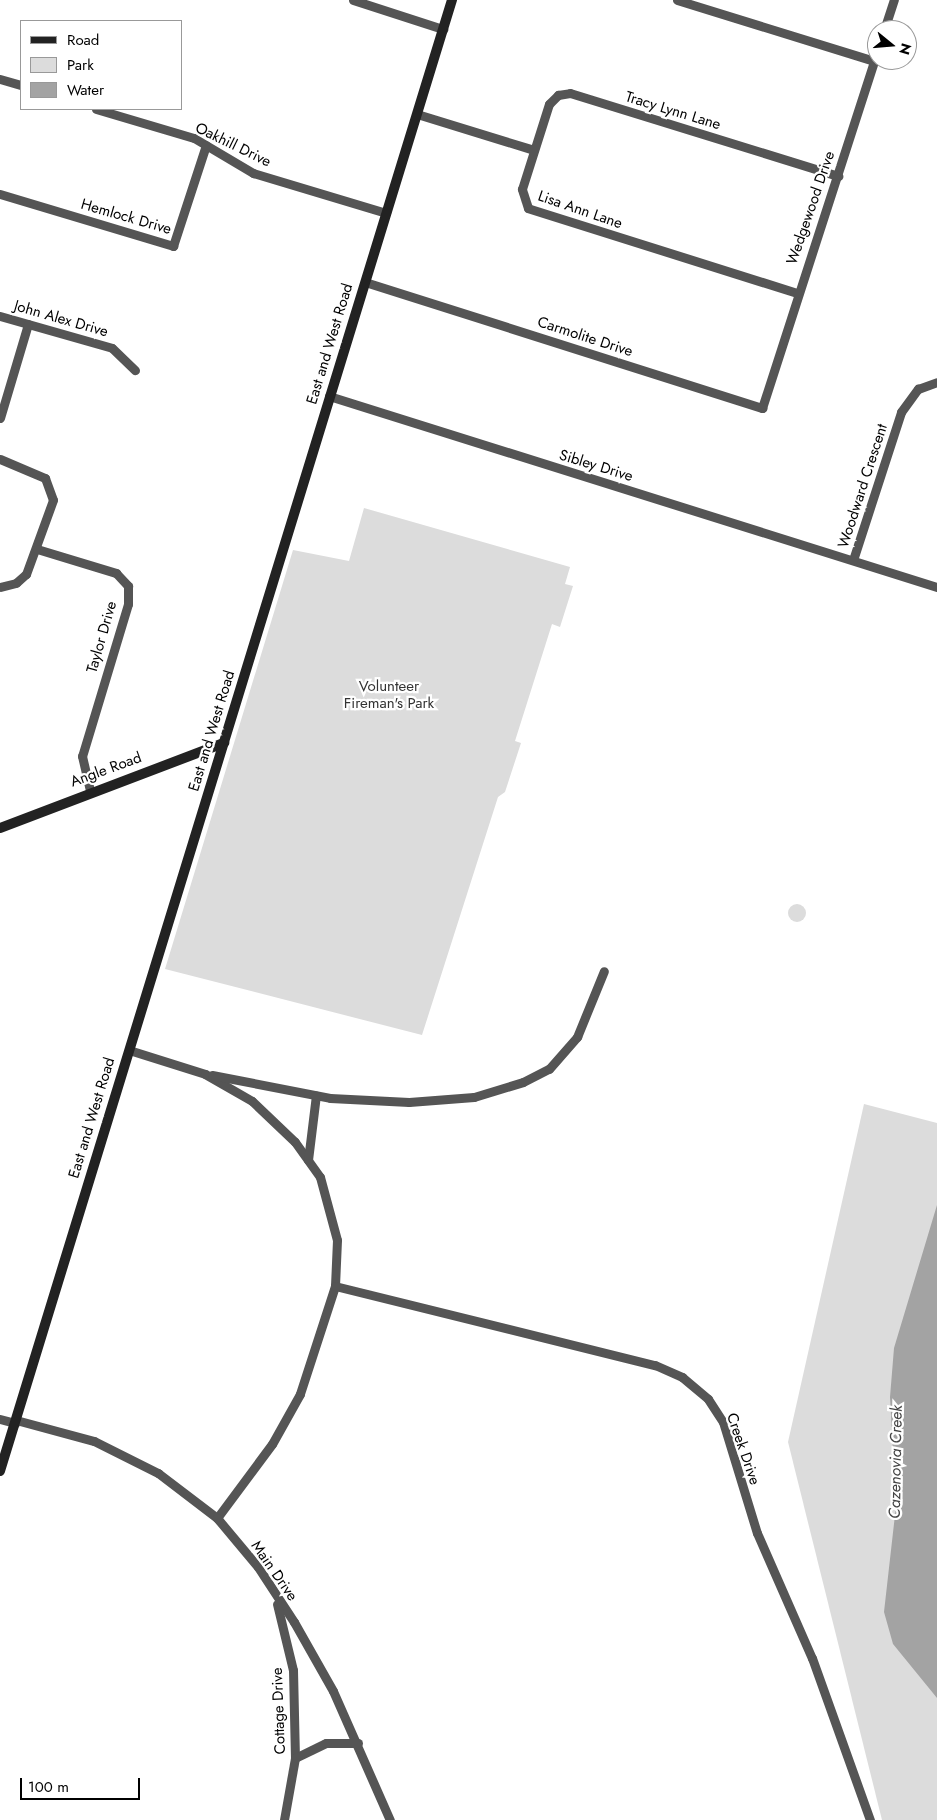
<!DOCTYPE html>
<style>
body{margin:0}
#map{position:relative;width:937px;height:1820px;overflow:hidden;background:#fff;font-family:Jost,sans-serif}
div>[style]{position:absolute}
.green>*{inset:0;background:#dcdcdc}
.round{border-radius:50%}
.water>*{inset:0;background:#a3a3a3}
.street>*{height:9px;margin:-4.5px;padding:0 4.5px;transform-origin:4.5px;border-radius:4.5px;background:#555}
.secondary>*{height:10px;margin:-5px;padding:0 5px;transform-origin:5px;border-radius:5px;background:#222}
span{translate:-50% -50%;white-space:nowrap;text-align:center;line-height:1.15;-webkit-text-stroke:4.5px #fff;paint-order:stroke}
.street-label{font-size:15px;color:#000}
.park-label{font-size:15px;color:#333}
.water-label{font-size:16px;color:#444;font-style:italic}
.legend{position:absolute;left:20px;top:20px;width:162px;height:90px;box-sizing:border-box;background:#fff;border:1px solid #999;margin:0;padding:6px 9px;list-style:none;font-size:15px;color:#000}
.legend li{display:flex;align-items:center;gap:10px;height:25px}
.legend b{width:25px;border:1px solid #999}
.north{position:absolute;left:867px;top:20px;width:50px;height:50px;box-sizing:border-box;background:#fff;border:1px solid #999;border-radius:50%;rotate:107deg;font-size:14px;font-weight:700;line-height:20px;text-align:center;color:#000}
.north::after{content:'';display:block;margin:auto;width:18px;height:22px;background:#000;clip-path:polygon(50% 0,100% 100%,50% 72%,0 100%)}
.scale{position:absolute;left:20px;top:1778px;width:120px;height:22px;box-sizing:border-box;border:2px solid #000;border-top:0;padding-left:6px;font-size:15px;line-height:18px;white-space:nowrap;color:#000;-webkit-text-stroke:4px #fff;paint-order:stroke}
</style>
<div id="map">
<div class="green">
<div style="clip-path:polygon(364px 508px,570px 567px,565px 584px,573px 586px,560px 627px,552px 624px,515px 741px,521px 743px,505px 792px,498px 797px,422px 1035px,165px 969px,293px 550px,349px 561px)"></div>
<div class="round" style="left:788px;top:904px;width:18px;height:18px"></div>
<div style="clip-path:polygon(864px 1104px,937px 1123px,937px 1820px,882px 1820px,788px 1442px)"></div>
</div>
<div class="water">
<div style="clip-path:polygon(937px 1205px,937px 1698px,893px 1644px,884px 1612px,896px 1506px,890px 1397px,894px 1348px)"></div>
</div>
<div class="street">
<div style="left:353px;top:0;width:95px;rotate:17.9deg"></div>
<div style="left:677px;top:0;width:206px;rotate:17.2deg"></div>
<div style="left:884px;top:30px;width:32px;rotate:-72deg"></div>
<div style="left:0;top:79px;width:22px;rotate:16deg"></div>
<div style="left:96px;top:109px;width:102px;rotate:16.5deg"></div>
<div style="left:194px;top:138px;width:69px;rotate:30.7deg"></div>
<div style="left:253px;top:173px;width:139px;rotate:16.7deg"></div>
<div style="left:417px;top:114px;width:122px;rotate:17.1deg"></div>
<div style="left:0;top:194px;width:181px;rotate:16.7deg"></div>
<div style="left:173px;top:246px;width:106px;rotate:-71.9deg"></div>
<div style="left:365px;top:282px;width:417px;rotate:17.6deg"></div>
<div style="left:762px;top:408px;width:373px;rotate:-72.1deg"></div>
<div style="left:797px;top:293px;width:282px;rotate:-162.5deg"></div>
<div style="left:528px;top:208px;width:20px;rotate:-108deg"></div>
<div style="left:522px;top:189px;width:89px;rotate:-72.4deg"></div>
<div style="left:549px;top:104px;width:13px;rotate:-45deg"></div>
<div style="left:558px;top:95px;width:12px;rotate:-9deg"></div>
<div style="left:570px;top:93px;width:281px;rotate:17.2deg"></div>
<div style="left:0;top:316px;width:116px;rotate:15.9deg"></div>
<div style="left:112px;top:348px;width:32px;rotate:44deg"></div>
<div style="left:329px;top:396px;width:637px;rotate:17.44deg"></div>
<div style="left:0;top:418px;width:98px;rotate:-73.4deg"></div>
<div style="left:0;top:459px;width:49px;rotate:22.9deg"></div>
<div style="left:45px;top:478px;width:23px;rotate:70deg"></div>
<div style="left:53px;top:500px;width:79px;rotate:110deg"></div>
<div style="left:26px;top:574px;width:13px;rotate:138deg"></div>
<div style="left:16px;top:583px;width:16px;rotate:166deg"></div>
<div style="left:37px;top:549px;width:83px;rotate:16.9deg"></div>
<div style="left:116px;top:573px;width:18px;rotate:47deg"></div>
<div style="left:128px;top:586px;width:18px;rotate:90deg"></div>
<div style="left:128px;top:604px;width:159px;rotate:106.8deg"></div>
<div style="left:82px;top:756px;width:35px;rotate:77deg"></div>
<div style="left:853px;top:560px;width:156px;rotate:-72deg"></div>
<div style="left:901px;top:412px;width:29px;rotate:-54deg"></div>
<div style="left:918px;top:389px;width:20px;rotate:-20deg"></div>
<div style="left:129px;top:1050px;width:80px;rotate:17.5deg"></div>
<div style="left:205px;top:1074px;width:54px;rotate:29.9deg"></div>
<div style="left:252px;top:1101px;width:59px;rotate:43.6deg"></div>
<div style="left:295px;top:1142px;width:43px;rotate:54.5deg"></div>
<div style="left:320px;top:1177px;width:65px;rotate:74.9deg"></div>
<div style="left:337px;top:1240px;width:46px;rotate:92.5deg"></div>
<div style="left:335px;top:1286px;width:114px;rotate:108deg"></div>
<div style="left:300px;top:1394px;width:57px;rotate:119.2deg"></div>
<div style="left:272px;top:1444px;width:92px;rotate:126.6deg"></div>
<div style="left:212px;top:1075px;width:120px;rotate:11deg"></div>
<div style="left:330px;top:1098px;width:79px;rotate:2.9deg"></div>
<div style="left:409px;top:1102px;width:65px;rotate:-4.4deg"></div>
<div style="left:474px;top:1097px;width:51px;rotate:-17deg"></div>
<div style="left:523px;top:1082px;width:29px;rotate:-27deg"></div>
<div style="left:549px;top:1069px;width:43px;rotate:-48.8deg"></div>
<div style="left:577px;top:1037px;width:71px;rotate:-67.8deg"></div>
<div style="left:308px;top:1160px;width:65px;rotate:-83deg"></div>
<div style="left:335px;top:1286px;width:330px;rotate:13.9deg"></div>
<div style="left:655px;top:1365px;width:30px;rotate:24deg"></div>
<div style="left:682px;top:1377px;width:34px;rotate:40deg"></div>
<div style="left:708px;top:1399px;width:27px;rotate:57deg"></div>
<div style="left:723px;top:1422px;width:116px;rotate:73deg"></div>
<div style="left:757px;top:1533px;width:137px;rotate:66.3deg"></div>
<div style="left:812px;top:1658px;width:172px;rotate:70.3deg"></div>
<div style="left:0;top:1419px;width:16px;rotate:15deg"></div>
<div style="left:16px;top:1420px;width:81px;rotate:15.1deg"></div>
<div style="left:94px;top:1441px;width:72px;rotate:26.6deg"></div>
<div style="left:158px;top:1473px;width:74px;rotate:37.3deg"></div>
<div style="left:217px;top:1518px;width:64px;rotate:50.1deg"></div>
<div style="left:258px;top:1567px;width:66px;rotate:56.8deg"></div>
<div style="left:294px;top:1622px;width:79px;rotate:60.5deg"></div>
<div style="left:333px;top:1691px;width:141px;rotate:66.2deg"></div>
<div style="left:277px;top:1604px;width:68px;rotate:76.4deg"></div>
<div style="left:293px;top:1670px;width:88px;rotate:88.7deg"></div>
<div style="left:295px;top:1758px;width:63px;rotate:100.1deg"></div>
<div style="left:295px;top:1758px;width:34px;rotate:-26deg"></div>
<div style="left:326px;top:1743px;width:32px"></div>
</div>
<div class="secondary">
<div style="left:0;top:828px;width:240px;rotate:-20.8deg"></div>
<div style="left:0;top:1471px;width:1539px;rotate:-72.92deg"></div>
</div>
<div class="street-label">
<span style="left:673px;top:111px;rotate:17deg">Tracy Lynn Lane</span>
<span style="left:233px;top:145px;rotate:26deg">Oakhill Drive</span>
<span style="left:811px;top:208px;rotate:-71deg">Wedgewood Drive</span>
<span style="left:580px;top:210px;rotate:19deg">Lisa Ann Lane</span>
<span style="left:126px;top:217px;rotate:16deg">Hemlock Drive</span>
<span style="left:61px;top:319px;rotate:16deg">John Alex Drive</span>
<span style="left:585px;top:337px;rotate:18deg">Carmolite Drive</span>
<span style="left:330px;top:344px;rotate:-73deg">East and West Road</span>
<span style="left:596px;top:466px;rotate:17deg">Sibley Drive</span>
<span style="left:863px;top:486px;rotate:-72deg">Woodward Crescent</span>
<span style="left:102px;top:637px;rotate:-74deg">Taylor Drive</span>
<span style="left:212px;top:731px;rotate:-73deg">East and West Road</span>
<span style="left:106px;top:770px;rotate:-20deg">Angle Road</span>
<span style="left:92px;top:1118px;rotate:-73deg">East and West Road</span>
<span style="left:743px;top:1449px;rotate:71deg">Creek Drive</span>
<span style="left:274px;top:1571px;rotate:55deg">Main Drive</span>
<span style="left:279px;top:1711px;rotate:-92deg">Cottage Drive</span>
</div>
<div class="park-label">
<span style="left:389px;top:695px">Volunteer<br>Fireman's Park</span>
</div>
<div class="water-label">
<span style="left:896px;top:1462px;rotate:-89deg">Cazenovia Creek</span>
</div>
<ul class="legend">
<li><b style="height:6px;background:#222"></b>Road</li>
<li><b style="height:14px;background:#dcdcdc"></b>Park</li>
<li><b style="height:14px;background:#a3a3a3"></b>Water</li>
</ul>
<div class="north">N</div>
<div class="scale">100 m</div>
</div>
